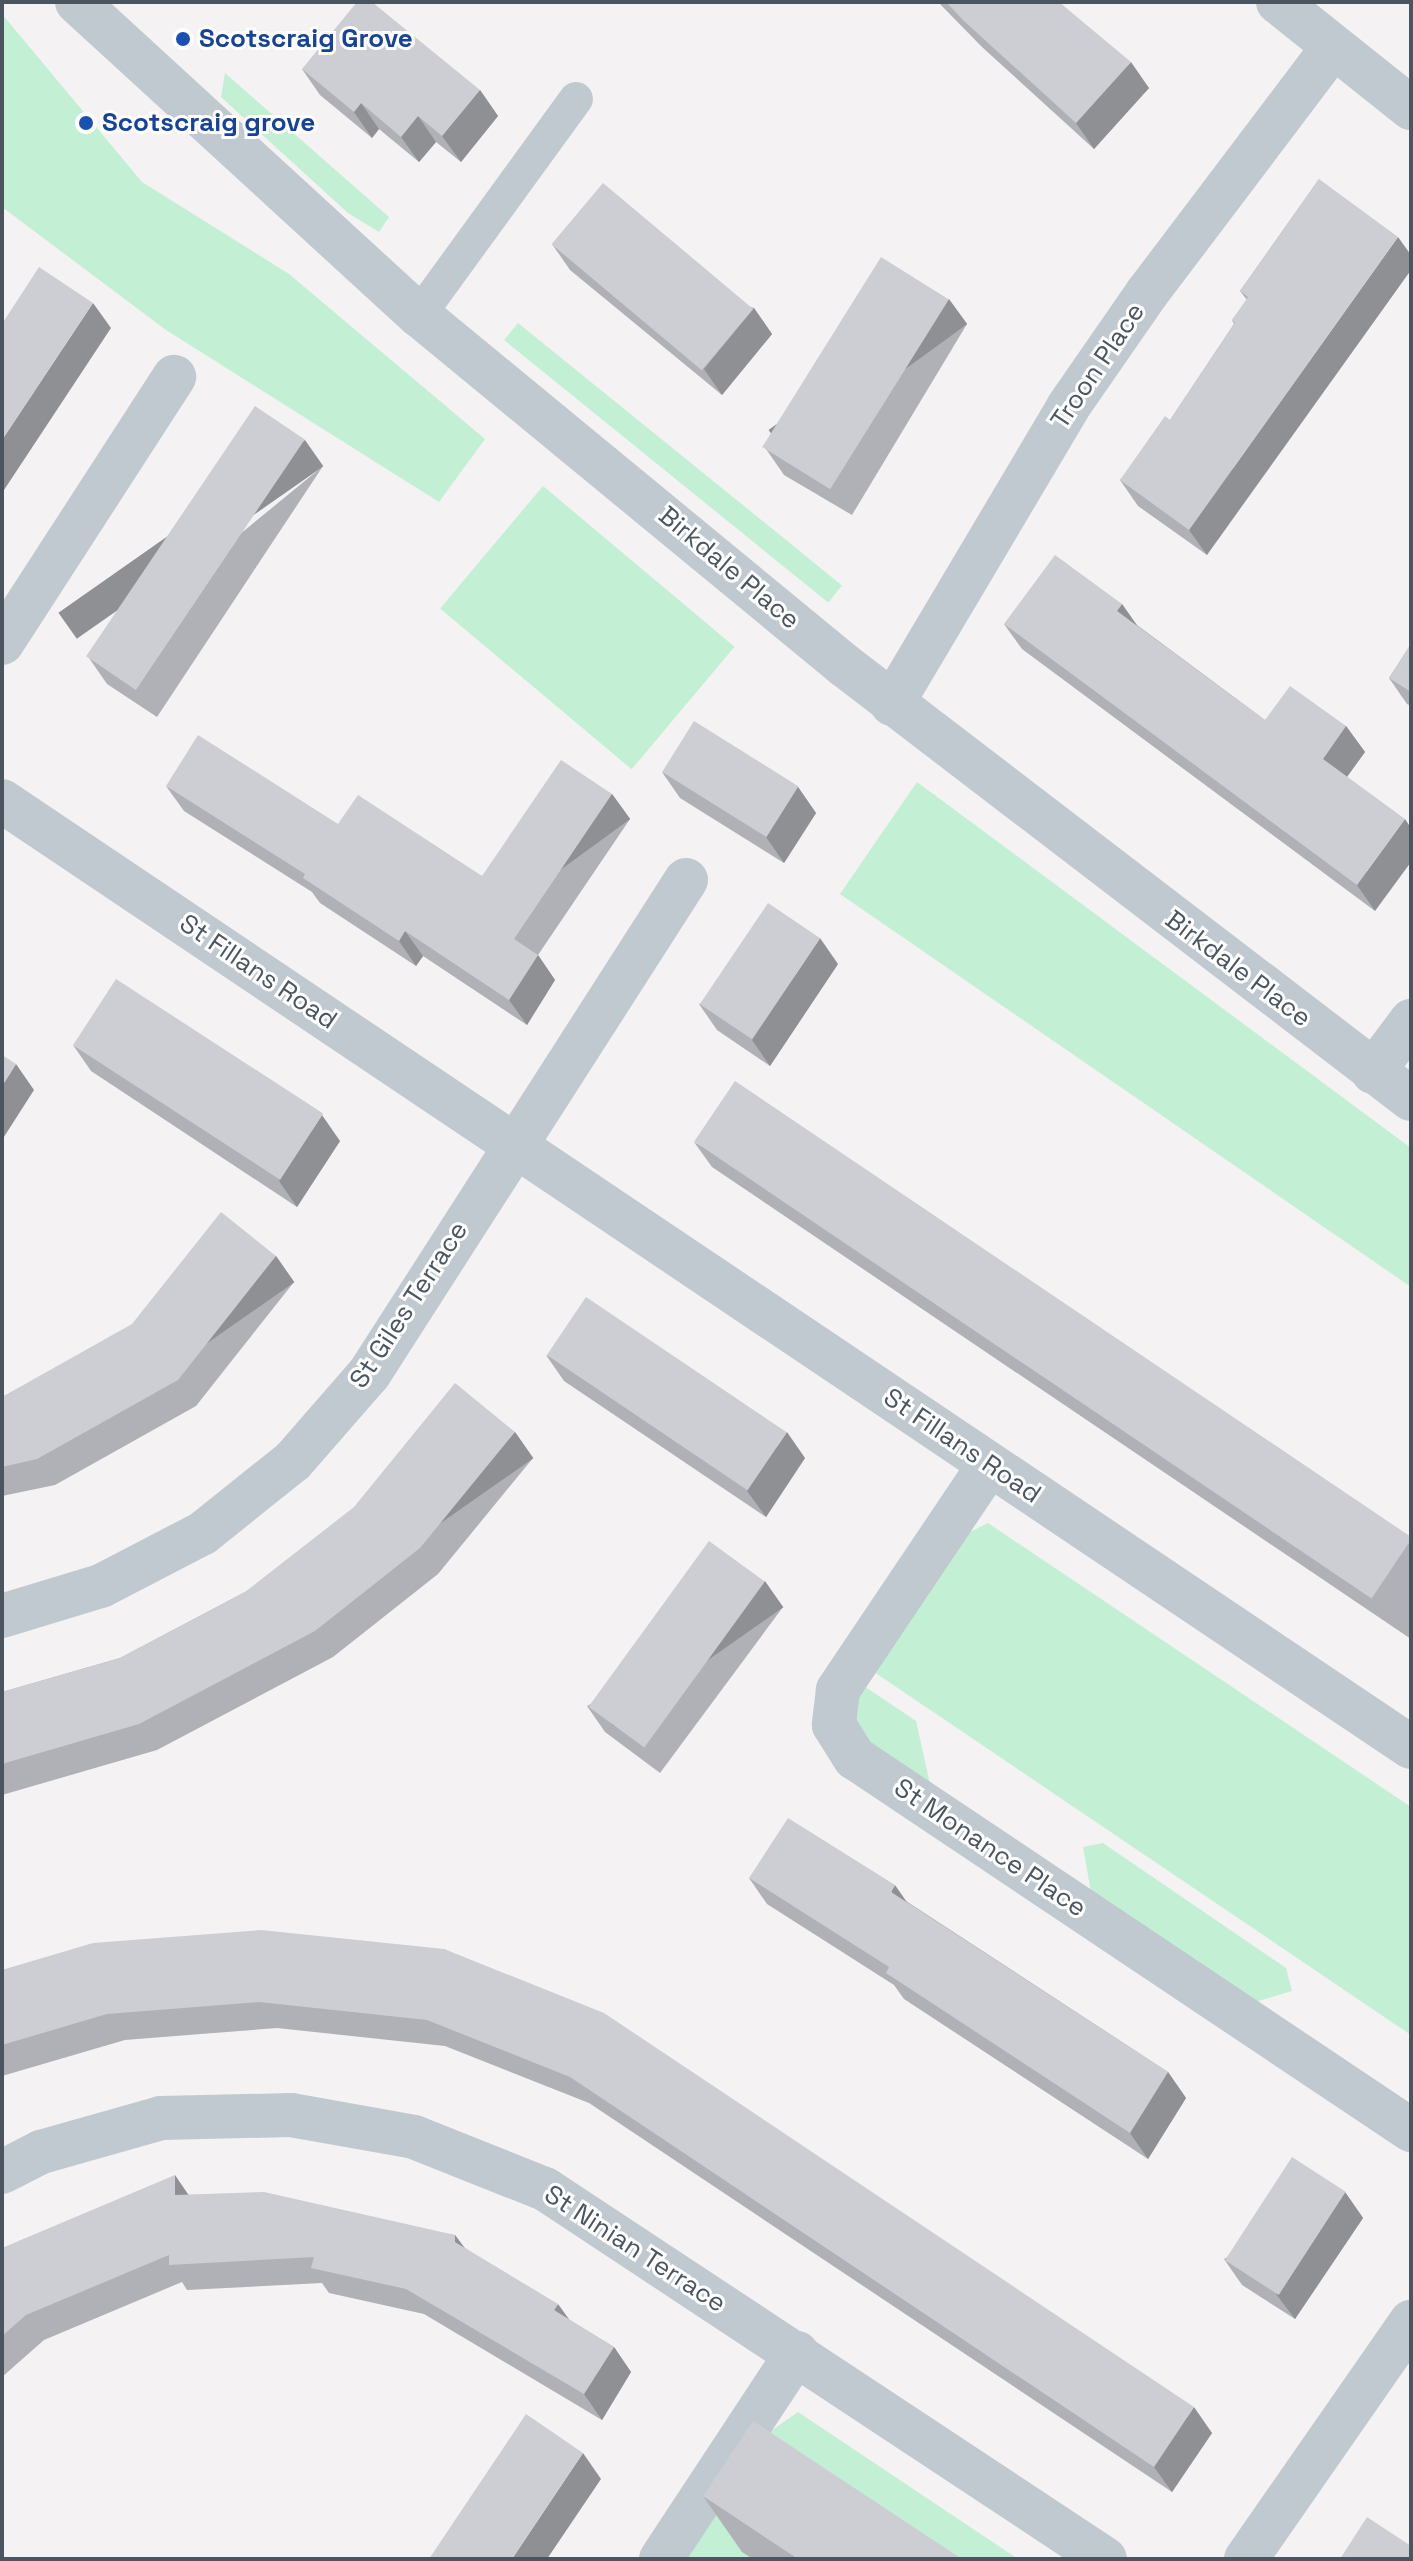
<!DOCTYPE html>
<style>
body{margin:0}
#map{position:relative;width:1413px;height:2561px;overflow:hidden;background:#f4f2f2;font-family:"Space Grotesk",sans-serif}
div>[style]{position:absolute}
.green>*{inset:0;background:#c3efd5;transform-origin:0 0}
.lane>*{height:34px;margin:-17px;padding:0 17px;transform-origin:17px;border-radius:17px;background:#c0c9d0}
.street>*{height:44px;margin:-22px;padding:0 22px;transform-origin:22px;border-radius:22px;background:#c0c9d0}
.wall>*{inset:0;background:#afb1b6}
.shaded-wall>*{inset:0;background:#8f9094;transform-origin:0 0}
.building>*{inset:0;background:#ccced4;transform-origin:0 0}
.dots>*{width:22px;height:22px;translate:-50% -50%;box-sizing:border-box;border:4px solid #fff;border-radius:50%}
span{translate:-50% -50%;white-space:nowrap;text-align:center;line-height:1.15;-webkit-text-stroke:6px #fff;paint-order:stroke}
.transit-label{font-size:26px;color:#164399;font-weight:700}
.left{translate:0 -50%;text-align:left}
.street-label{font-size:26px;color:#4a555f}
.frame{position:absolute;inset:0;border:4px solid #4a555f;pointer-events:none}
</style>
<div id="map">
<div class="green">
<div style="clip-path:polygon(2px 14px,142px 182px,289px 274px,485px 439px,439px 502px,166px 330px,2px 207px)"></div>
<div style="clip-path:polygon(225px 73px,389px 217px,379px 232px,348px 213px,221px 97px)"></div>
<div style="left:518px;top:323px;width:417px;height:22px;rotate:39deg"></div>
<div style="left:543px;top:486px;width:250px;height:160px;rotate:40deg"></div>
<div style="clip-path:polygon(917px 782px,1411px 1148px,1411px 1287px,840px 894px)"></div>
<div style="clip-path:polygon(988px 1523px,1411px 1807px,1411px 2035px,874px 1672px,968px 1533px)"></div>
<div style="clip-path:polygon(864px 1686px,916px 1721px,930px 1784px,866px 1743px,853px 1718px,854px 1699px)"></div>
<div style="clip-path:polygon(1103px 1843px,1286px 1968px,1292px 1991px,1255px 2002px,1091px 1892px,1083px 1847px)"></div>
<div style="clip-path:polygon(798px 2412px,1018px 2559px,687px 2559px,768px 2433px)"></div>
</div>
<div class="lane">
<div style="left:419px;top:315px;width:267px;rotate:-54deg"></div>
</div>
<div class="street">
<div style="left:77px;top:2px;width:464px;rotate:42.5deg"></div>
<div style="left:419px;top:315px;width:551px;rotate:39.47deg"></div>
<div style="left:844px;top:665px;width:714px;rotate:37.43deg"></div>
<div style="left:1278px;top:2px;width:170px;rotate:38.6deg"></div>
<div style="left:2px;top:643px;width:317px;rotate:-57.1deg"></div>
<div style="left:892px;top:704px;width:345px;rotate:-59.3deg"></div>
<div style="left:1068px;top:407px;width:139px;rotate:-55.3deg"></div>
<div style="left:1147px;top:293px;width:308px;rotate:-52.9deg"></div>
<div style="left:2px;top:801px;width:1697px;rotate:33.88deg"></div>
<div style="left:1373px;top:1072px;width:64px;rotate:-53.3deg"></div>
<div style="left:989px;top:1465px;width:271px;rotate:123.9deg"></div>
<div style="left:838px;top:1690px;width:35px;rotate:97deg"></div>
<div style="left:834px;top:1725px;width:39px;rotate:58deg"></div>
<div style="left:855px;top:1758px;width:669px;rotate:33.79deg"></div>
<div style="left:2px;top:1616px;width:103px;rotate:-16.9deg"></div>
<div style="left:101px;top:1586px;width:115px;rotate:-27.5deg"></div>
<div style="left:203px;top:1533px;width:115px;rotate:-38.7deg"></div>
<div style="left:293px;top:1461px;width:116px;rotate:-48.9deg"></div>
<div style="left:369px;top:1374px;width:587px;rotate:-57.31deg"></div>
<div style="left:2px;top:2172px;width:44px;rotate:-27.1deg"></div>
<div style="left:41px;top:2152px;width:125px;rotate:-15.8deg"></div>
<div style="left:161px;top:2118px;width:130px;rotate:-1.3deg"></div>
<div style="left:291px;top:2115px;width:125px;rotate:10.1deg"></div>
<div style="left:414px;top:2137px;width:141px;rotate:21.7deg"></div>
<div style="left:545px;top:2189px;width:671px;rotate:33.45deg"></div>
<div style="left:661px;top:2559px;width:247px;rotate:-56.6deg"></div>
<div style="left:1246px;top:2559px;width:289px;rotate:-55.2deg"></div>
</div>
<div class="wall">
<div style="clip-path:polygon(938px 2px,1059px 2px,1149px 88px,1094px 149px,982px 47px)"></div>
<div style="clip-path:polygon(302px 69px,480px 90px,498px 116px,461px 162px,436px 142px,419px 162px,379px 129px,372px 138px,320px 95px)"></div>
<div style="clip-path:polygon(1319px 179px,1207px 555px,1138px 506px,1120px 480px,1170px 420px,1234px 324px,1232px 320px,1247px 300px,1240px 291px)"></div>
<div style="clip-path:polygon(552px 244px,754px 308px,772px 334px,722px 395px,570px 270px)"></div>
<div style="clip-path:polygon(967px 324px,852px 515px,784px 475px,766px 449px)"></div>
<div style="clip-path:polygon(323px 466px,157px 717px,107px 684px,89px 658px)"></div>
<div style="clip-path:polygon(1122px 604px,1137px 625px,1265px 720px,1346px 726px,1365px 752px,1347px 777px,1375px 911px,1022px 649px,1004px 624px)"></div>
<div style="clip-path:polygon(1411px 644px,1411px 706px,1407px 704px,1389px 678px)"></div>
<div style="clip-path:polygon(662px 772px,798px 787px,816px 813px,784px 863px,680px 798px)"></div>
<div style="clip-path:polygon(166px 786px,338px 824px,482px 876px,612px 794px,630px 819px,538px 955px,555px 980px,527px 1025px,423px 956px,416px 966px,320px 903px,312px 892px,184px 811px)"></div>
<div style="clip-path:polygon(838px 964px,770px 1066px,717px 1030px,699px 1004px)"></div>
<div style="clip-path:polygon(73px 1045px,340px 1141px,297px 1207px,91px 1071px)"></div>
<div style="clip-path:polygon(694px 1142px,1411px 1539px,1411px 1639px,712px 1167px)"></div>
<div style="clip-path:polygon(276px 1256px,294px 1282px,196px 1406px,55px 1485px,2px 1496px,2px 1397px)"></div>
<div style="clip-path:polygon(546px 1355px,805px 1458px,766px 1517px,564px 1381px)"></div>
<div style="clip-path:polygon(515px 1432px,533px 1458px,438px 1574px,333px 1657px,157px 1750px,2px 1795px,2px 1692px,120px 1658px,245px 1592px)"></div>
<div style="clip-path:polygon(783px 1607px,660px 1773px,605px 1732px,587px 1706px)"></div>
<div style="clip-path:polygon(749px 1878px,906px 1901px,1168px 2072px,1186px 2098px,1148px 2159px,904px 1999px,894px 1985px,767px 1904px)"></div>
<div style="clip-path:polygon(444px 1949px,1212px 2433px,1172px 2492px,589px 2103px,445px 2046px,277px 2028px,125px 2040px,2px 2076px,2px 1970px)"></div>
<div style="clip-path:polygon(1345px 2192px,1363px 2218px,1295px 2319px,1242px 2285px,1224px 2259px)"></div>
<div style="clip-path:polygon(188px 2195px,455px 2235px,465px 2248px,568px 2319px,614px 2347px,631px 2372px,602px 2420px,424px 2314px,329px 2293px,322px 2283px,187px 2290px,182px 2282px,44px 2340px,2px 2377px,2px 2248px)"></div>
<div style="clip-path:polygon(703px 2496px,962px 2559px,753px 2559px,742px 2552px)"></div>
</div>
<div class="shaded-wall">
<div style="clip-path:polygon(1131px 62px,1149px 88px,1094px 149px,1076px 123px)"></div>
<div style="clip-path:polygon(480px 90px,498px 116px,461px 162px,442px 136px)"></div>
<div style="clip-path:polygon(361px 103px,379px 129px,372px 138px,354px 112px)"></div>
<div style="clip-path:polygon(418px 116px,436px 142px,419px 162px,401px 137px)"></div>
<div style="clip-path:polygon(1398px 237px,1411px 255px,1411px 270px,1207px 555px,1189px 530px)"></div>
<div style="left:949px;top:299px;width:31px;height:223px;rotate:54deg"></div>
<div style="clip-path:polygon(93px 303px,111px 328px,2px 493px,2px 440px)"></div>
<div style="clip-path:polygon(754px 308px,772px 334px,722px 395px,704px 369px)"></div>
<div style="left:305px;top:440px;width:32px;height:301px;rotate:55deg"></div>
<div style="clip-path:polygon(1122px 604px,1140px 630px,1117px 611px)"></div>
<div style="clip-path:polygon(1346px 726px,1365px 752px,1341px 785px,1323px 759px)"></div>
<div style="clip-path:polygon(798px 787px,816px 813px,784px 863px,766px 837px)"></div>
<div style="left:612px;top:794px;width:31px;height:175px;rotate:54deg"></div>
<div style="clip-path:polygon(1405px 819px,1411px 828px,1411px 862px,1375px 911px,1357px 885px)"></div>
<div style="clip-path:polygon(405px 931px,423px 956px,416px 966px,399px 941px)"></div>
<div style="clip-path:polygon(820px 938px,838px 964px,770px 1066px,752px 1040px)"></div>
<div style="clip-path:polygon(538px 955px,555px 980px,527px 1025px,509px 1000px)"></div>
<div style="clip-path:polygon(16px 1064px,34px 1090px,2px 1140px,2px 1086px)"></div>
<div style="clip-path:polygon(322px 1115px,340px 1141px,297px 1207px,279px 1181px)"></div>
<div style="left:276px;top:1256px;width:32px;height:158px;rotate:55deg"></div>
<div style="left:515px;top:1432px;width:32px;height:150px;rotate:55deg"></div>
<div style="clip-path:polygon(787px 1432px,805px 1458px,766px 1517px,747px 1491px)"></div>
<div style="left:765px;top:1581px;width:32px;height:207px;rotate:55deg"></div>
<div style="clip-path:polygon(895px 1885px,913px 1911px,891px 1892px)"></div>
<div style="clip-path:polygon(1168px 2072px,1186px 2098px,1148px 2159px,1130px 2133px)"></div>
<div style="clip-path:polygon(175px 2175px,192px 2200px,175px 2195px)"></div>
<div style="clip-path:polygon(1345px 2192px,1363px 2218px,1295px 2319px,1276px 2294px)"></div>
<div style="clip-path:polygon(455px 2235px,473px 2260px,455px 2242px)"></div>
<div style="clip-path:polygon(558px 2304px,576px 2329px,554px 2310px)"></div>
<div style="clip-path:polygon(614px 2347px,631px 2372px,602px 2420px,584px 2394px)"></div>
<div style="clip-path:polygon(1194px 2407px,1212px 2433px,1172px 2492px,1154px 2467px)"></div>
<div style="clip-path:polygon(583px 2453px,601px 2479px,547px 2559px,512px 2559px)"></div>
</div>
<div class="building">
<div style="clip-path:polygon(357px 2px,372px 2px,480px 90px,442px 136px,418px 116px,401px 137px,361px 103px,354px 112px,302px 69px)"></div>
<div style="clip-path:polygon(946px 2px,1059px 2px,1131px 62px,1076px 123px,964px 21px)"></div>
<div style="clip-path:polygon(1319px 179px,1398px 237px,1189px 530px,1120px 480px,1165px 416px,1170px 420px,1235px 323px,1232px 320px,1248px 297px,1240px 291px)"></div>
<div style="left:603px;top:183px;width:196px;height:80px;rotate:40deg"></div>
<div style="left:881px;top:257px;width:80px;height:224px;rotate:32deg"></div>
<div style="clip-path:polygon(39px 267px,93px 303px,2px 440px,2px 324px)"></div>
<div style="left:255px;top:406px;width:60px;height:302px;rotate:34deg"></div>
<div style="clip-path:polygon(1055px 555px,1122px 604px,1117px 611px,1265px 720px,1290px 686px,1346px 726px,1323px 759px,1405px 819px,1357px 885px,1004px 624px)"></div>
<div style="clip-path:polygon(1411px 644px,1411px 692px,1389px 678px)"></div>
<div style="left:694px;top:721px;width:123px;height:60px;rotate:32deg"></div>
<div style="clip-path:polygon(198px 735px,338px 824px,358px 795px,482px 876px,561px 760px,612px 794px,514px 939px,538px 955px,509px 1000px,405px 931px,399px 941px,303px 878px,305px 874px,166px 786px)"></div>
<div style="left:768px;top:903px;width:63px;height:122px;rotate:34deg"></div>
<div style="left:116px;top:979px;width:247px;height:79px;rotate:33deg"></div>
<div style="clip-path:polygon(2px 1055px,16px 1064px,2px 1086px)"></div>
<div style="left:735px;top:1081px;width:817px;height:73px;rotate:34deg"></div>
<div style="clip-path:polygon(221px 1212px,276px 1256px,178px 1380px,37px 1459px,2px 1467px,2px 1397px,132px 1324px)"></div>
<div style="left:586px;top:1297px;width:242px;height:70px;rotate:34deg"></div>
<div style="clip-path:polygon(455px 1383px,515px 1432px,420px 1548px,315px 1631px,139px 1724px,2px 1764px,2px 1692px,120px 1658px,245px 1592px,354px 1507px)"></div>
<div style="left:709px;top:1541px;width:69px;height:205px;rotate:36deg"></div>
<div style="clip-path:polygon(788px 1818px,895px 1885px,891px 1892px,1168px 2072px,1130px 2133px,886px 1973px,889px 1967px,749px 1878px)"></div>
<div style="clip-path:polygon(261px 1930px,444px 1949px,604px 2013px,1194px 2407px,1154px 2467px,570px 2077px,427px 2020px,259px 2002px,107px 2014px,2px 2045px,2px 1970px,93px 1943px)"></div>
<div style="left:1292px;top:2157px;width:64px;height:123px;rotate:33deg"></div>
<div style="clip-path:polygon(175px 2175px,175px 2195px,264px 2192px,455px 2235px,455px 2242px,558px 2304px,554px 2310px,614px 2347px,584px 2394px,406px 2289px,311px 2268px,314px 2257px,169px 2265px,169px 2255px,26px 2315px,2px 2336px,2px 2248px)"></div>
<div style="clip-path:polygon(526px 2414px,583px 2453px,512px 2559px,429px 2559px)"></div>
<div style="clip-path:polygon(753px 2421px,962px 2559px,798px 2559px,703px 2496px)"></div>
<div style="clip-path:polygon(1367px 2517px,1411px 2546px,1411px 2559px,1340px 2559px)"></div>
</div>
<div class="dots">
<div style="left:183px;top:39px;background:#1a4fb4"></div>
<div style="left:86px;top:123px;background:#1a4fb4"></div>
</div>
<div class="transit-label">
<span class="left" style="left:199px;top:39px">Scotscraig Grove</span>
<span class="left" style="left:102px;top:123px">Scotscraig grove</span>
</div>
<div class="street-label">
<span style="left:1098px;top:366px;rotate:-56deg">Troon Place</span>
<span style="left:729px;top:568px;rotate:40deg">Birkdale Place</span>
<span style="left:1238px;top:969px;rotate:37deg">Birkdale Place</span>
<span style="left:258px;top:972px;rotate:34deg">St Fillans Road</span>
<span style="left:409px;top:1305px;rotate:-57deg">St Giles Terrace</span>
<span style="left:962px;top:1446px;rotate:34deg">St Fillans Road</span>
<span style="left:990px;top:1848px;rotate:34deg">St Monance Place</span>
<span style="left:635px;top:2249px;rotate:33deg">St Ninian Terrace</span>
</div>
<div class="frame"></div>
</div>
